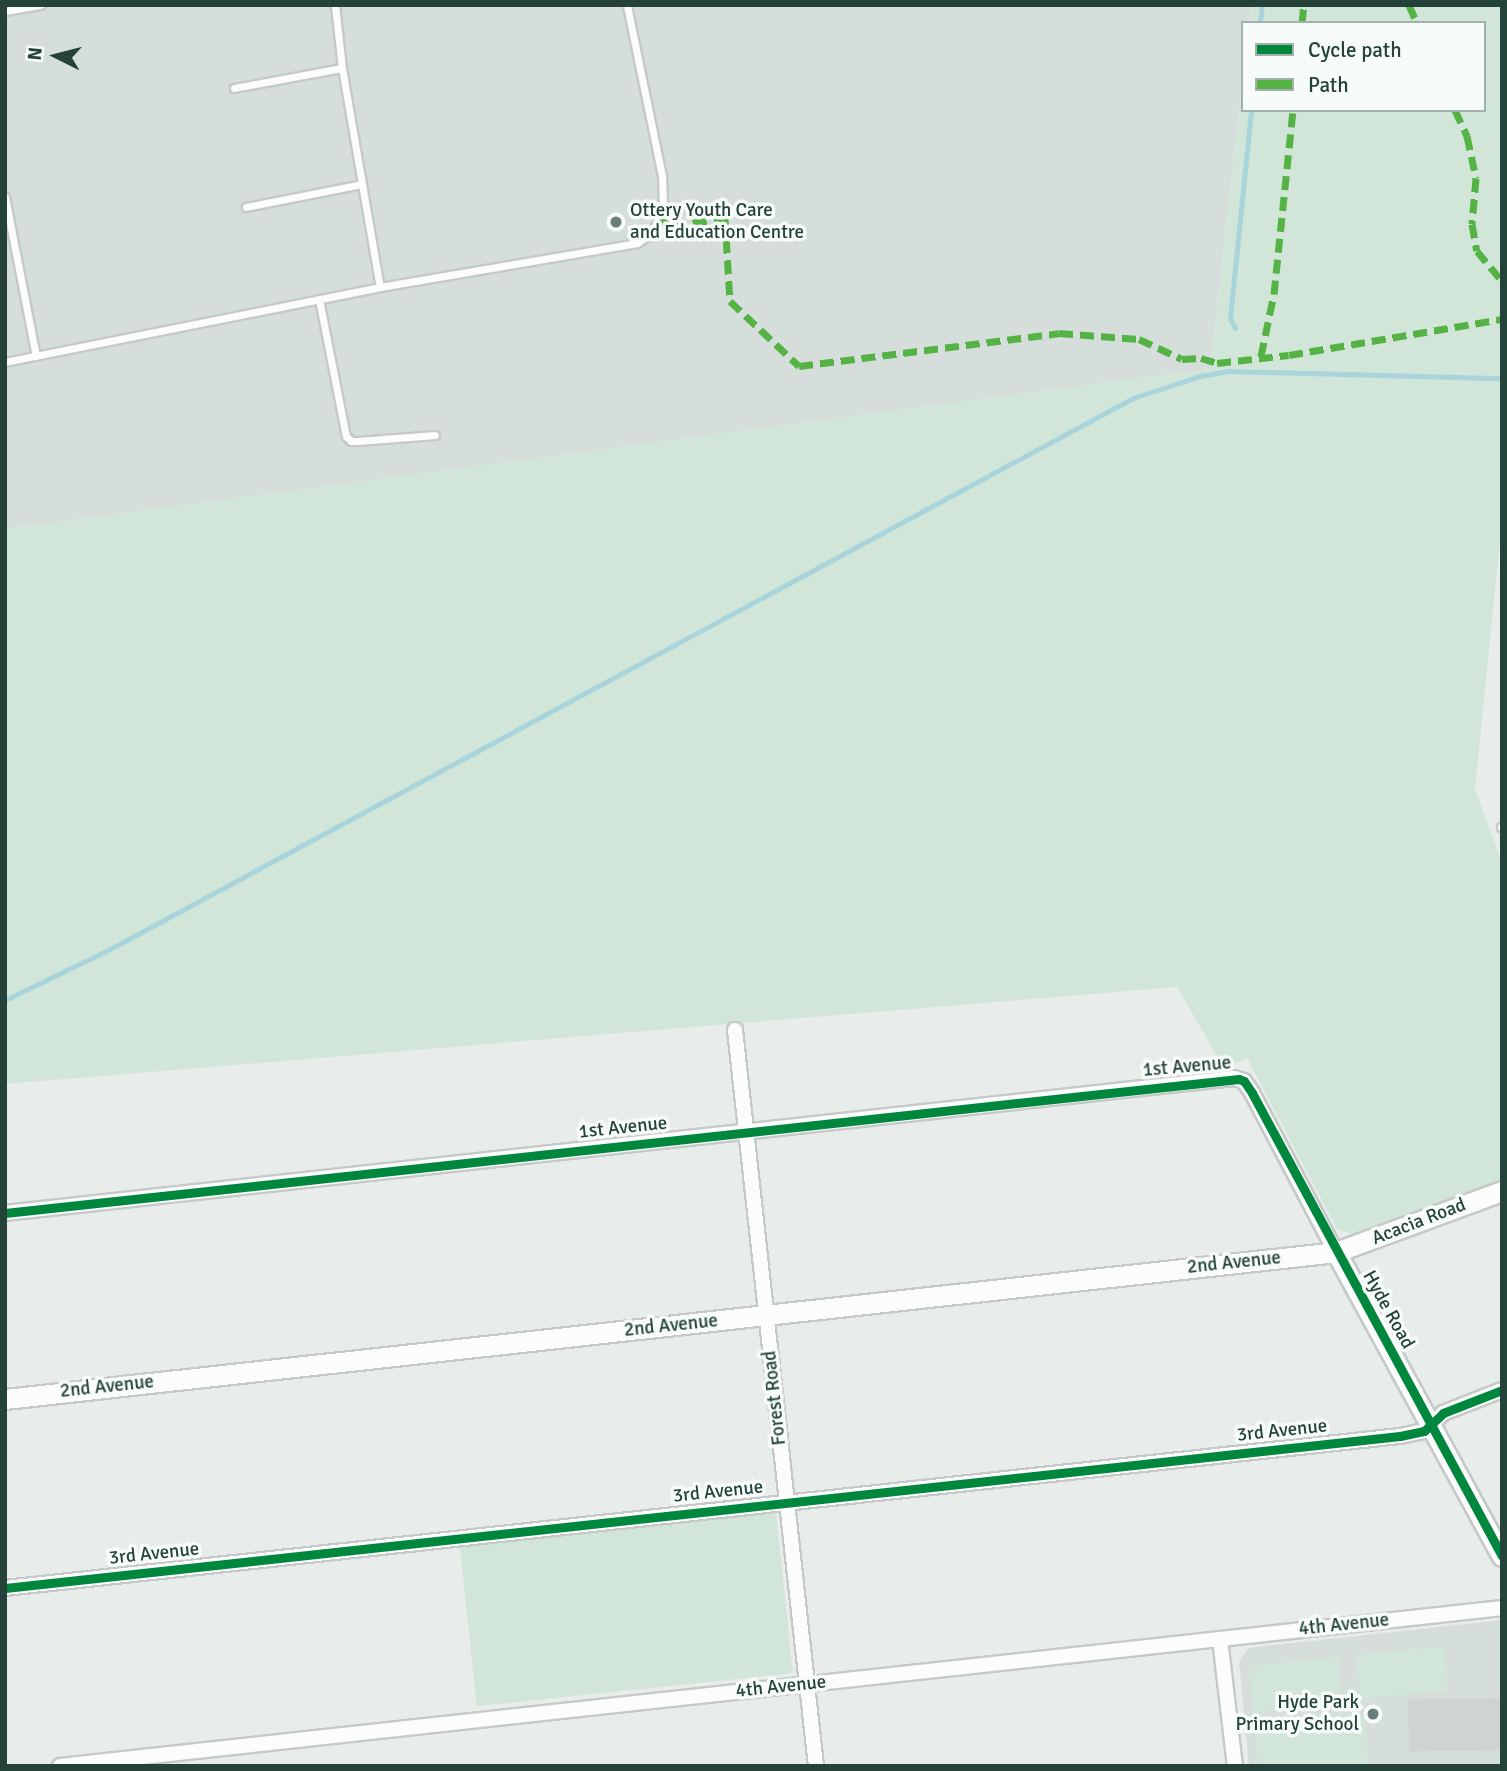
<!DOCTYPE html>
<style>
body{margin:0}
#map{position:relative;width:1507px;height:1771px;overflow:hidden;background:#e8edeb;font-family:Signika,sans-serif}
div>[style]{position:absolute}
.built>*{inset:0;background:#d6dedb}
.green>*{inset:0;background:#d1e6d8;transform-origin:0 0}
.stream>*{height:5px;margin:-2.5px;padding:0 2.5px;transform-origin:2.5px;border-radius:2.5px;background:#a9d4db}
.building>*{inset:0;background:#cfd4d2;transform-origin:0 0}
.roads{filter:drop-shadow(2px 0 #c5cac8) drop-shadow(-2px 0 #c5cac8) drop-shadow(0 2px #c5cac8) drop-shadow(0 -2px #c5cac8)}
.lane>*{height:7px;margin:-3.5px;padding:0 3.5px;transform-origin:3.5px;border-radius:3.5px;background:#fcfcfc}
.street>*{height:14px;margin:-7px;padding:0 7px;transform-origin:7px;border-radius:7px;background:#fcfcfc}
.secondary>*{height:19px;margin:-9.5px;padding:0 9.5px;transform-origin:9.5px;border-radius:9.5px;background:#fcfcfc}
.quiet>*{height:7px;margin-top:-3.5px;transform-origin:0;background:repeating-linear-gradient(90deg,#55b346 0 14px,transparent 0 21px)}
.cycleway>*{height:9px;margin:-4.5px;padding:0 4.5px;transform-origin:4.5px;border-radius:4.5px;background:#00873e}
.dots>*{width:19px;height:19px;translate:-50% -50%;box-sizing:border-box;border:4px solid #f7fbf9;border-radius:50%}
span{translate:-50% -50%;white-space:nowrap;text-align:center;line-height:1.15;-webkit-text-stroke:7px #f7fbf9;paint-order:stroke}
.poi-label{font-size:19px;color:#24423a}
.left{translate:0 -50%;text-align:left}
.right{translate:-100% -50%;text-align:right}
.street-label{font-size:19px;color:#24423a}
.frame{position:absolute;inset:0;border:7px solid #24423a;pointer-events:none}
.legend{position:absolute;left:1241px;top:21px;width:245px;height:91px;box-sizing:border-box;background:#f7fbf9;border:2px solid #a3b1ad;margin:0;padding:9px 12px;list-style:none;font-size:21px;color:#24423a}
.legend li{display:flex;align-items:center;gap:14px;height:35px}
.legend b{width:35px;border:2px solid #a3b1ad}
.north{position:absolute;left:21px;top:21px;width:70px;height:70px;-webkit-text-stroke:5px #f7fbf9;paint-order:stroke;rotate:276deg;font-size:19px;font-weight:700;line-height:28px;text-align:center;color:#24423a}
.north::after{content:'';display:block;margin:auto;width:24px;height:32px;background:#24423a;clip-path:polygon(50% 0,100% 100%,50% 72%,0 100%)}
</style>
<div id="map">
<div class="built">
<div style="clip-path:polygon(5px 5px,1251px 5px,1249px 23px,1243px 23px,1243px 76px,1210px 369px,5px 529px)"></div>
<div style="clip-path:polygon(1502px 1620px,1502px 1766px,1249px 1766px,1239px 1662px,1248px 1648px)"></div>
</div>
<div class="green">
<div style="clip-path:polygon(1251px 5px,1502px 5px,1502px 521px,1475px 789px,1502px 863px,1502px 1181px,1356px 1235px,1337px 1229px,1247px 1058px,1224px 1068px,1177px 987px,5px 1084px,5px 529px,1210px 369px,1243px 76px,1243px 110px,1484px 110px,1484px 23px,1249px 23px)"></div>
<div style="left:776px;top:1512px;width:162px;height:318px;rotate:84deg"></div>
<div style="left:1444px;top:1647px;width:44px;height:88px;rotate:85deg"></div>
<div style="left:1338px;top:1657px;width:46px;height:90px;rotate:84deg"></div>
<div style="clip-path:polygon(1364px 1718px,1369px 1766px,1258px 1766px,1254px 1730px)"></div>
</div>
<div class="stream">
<div style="left:1260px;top:23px;width:18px;rotate:-84deg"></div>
<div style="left:1235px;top:328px;width:11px;rotate:-117deg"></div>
<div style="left:1230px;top:318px;width:209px;rotate:-84.2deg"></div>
<div style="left:5px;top:1000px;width:117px;rotate:-25.9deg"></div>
<div style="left:110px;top:949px;width:1162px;rotate:-28.31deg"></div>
<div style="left:1133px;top:398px;width:71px;rotate:-18.2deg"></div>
<div style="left:1200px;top:376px;width:27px;rotate:-10deg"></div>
<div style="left:1227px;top:371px;width:275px;rotate:1.5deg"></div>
</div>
<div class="building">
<div style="left:1501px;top:1698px;width:52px;height:93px;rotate:89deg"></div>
</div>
<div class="roads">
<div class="lane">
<div style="left:335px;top:5px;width:63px;rotate:83.7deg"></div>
<div style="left:342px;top:68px;width:222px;rotate:80.2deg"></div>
<div style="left:5px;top:11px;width:36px;rotate:-10deg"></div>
<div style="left:234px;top:88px;width:110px;rotate:-10.5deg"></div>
<div style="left:5px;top:197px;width:162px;rotate:79deg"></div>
<div style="left:246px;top:207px;width:118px;rotate:-11.2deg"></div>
<div style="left:319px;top:299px;width:140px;rotate:78.9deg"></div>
<div style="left:346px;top:436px;width:7px;rotate:45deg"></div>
<div style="left:351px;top:441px;width:7px"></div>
<div style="left:358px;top:441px;width:77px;rotate:-4.5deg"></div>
<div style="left:5px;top:362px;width:382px;rotate:-11.3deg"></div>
<div style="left:380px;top:287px;width:261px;rotate:-9.7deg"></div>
<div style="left:637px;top:243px;width:16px;rotate:-35deg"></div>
<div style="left:650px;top:234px;width:17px;rotate:-57deg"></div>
<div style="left:659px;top:220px;width:16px;rotate:-75deg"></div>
<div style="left:663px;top:205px;width:29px;rotate:-92deg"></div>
<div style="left:662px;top:176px;width:175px;rotate:-101.6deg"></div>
<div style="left:1501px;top:827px;width:1px"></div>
</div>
<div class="street">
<div style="left:735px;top:1030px;width:740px;rotate:83.72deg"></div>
<div style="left:5px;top:1213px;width:1236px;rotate:-6.27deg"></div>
<div style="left:1234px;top:1078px;width:10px;rotate:17deg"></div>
<div style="left:1244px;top:1081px;width:14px;rotate:56deg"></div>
<div style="left:1252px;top:1093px;width:180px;rotate:62.2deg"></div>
<div style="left:5px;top:1588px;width:1403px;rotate:-6.22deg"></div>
<div style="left:1400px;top:1436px;width:25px;rotate:-12deg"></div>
<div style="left:1424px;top:1431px;width:26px;rotate:-43deg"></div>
<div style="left:1443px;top:1413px;width:63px;rotate:-21.3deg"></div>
<div style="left:1220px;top:1639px;width:128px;rotate:83.3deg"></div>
<div style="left:60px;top:1766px;width:1451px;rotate:-6.25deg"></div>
</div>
<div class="secondary">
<div style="left:1336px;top:1252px;width:346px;rotate:61.4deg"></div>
<div style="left:5px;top:1399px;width:1339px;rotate:-6.3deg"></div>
<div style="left:1336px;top:1252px;width:177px;rotate:-20.2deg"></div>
</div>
</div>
<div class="quiet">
<div style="left:1409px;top:5px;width:20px;rotate:66deg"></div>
<div style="left:1302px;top:23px;width:18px;rotate:-84deg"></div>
<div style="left:1455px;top:110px;width:29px;rotate:65deg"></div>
<div style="left:1467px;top:136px;width:43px;rotate:77.9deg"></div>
<div style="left:1476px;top:178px;width:46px;rotate:95deg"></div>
<div style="left:1472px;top:224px;width:27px;rotate:80deg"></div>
<div style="left:1477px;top:251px;width:39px;rotate:50deg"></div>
<div style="left:659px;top:220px;width:14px;rotate:25deg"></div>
<div style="left:672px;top:226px;width:54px;rotate:-8.6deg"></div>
<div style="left:725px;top:218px;width:83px;rotate:86.6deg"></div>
<div style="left:730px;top:301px;width:95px;rotate:43.3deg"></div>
<div style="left:799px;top:366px;width:262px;rotate:-7.2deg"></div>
<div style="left:1059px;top:333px;width:80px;rotate:4.3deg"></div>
<div style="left:1139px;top:339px;width:47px;rotate:24.9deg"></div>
<div style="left:1182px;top:359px;width:19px;rotate:-3deg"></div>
<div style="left:1201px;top:358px;width:17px;rotate:17deg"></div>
<div style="left:1217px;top:363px;width:72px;rotate:-6.3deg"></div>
<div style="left:1289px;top:355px;width:216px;rotate:-9.6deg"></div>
<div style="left:1261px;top:356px;width:63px;rotate:-78.2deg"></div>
<div style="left:1274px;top:294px;width:185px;rotate:-84.1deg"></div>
</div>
<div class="cycleway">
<div style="left:5px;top:1213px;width:1241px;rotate:-6.2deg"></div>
<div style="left:1239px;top:1079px;width:5px;rotate:22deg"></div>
<div style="left:1244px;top:1081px;width:14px;rotate:56deg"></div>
<div style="left:1252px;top:1093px;width:526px;rotate:61.63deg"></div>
<div style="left:5px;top:1588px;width:1403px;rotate:-6.22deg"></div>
<div style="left:1400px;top:1436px;width:25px;rotate:-12deg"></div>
<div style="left:1424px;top:1431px;width:26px;rotate:-43deg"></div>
<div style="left:1443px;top:1413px;width:63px;rotate:-21.3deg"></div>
</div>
<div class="dots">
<div style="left:616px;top:222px;background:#697e78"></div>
<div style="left:1373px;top:1714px;background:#697e78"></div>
</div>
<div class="poi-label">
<span class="left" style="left:630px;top:222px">Ottery Youth Care<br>and Education Centre</span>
<span class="right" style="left:1359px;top:1714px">Hyde Park<br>Primary School</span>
</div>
<div class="street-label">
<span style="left:1187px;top:1067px;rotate:-5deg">1st Avenue</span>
<span style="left:623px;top:1128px;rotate:-6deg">1st Avenue</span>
<span style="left:1419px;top:1222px;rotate:-21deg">Acacia Road</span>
<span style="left:1234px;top:1263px;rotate:-6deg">2nd Avenue</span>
<span style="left:1388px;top:1310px;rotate:61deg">Hyde Road</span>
<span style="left:671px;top:1326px;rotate:-6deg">2nd Avenue</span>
<span style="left:107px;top:1387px;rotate:-6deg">2nd Avenue</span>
<span style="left:775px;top:1398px;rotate:-96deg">Forest Road</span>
<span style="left:1282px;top:1431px;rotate:-6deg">3rd Avenue</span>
<span style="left:718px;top:1492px;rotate:-6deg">3rd Avenue</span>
<span style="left:154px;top:1554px;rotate:-6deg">3rd Avenue</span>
<span style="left:1344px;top:1625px;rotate:-6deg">4th Avenue</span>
<span style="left:781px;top:1687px;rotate:-6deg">4th Avenue</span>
</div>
<div class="frame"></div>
<ul class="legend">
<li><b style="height:9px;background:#00873e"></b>Cycle path</li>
<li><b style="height:9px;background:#55b346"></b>Path</li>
</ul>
<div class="north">N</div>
</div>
